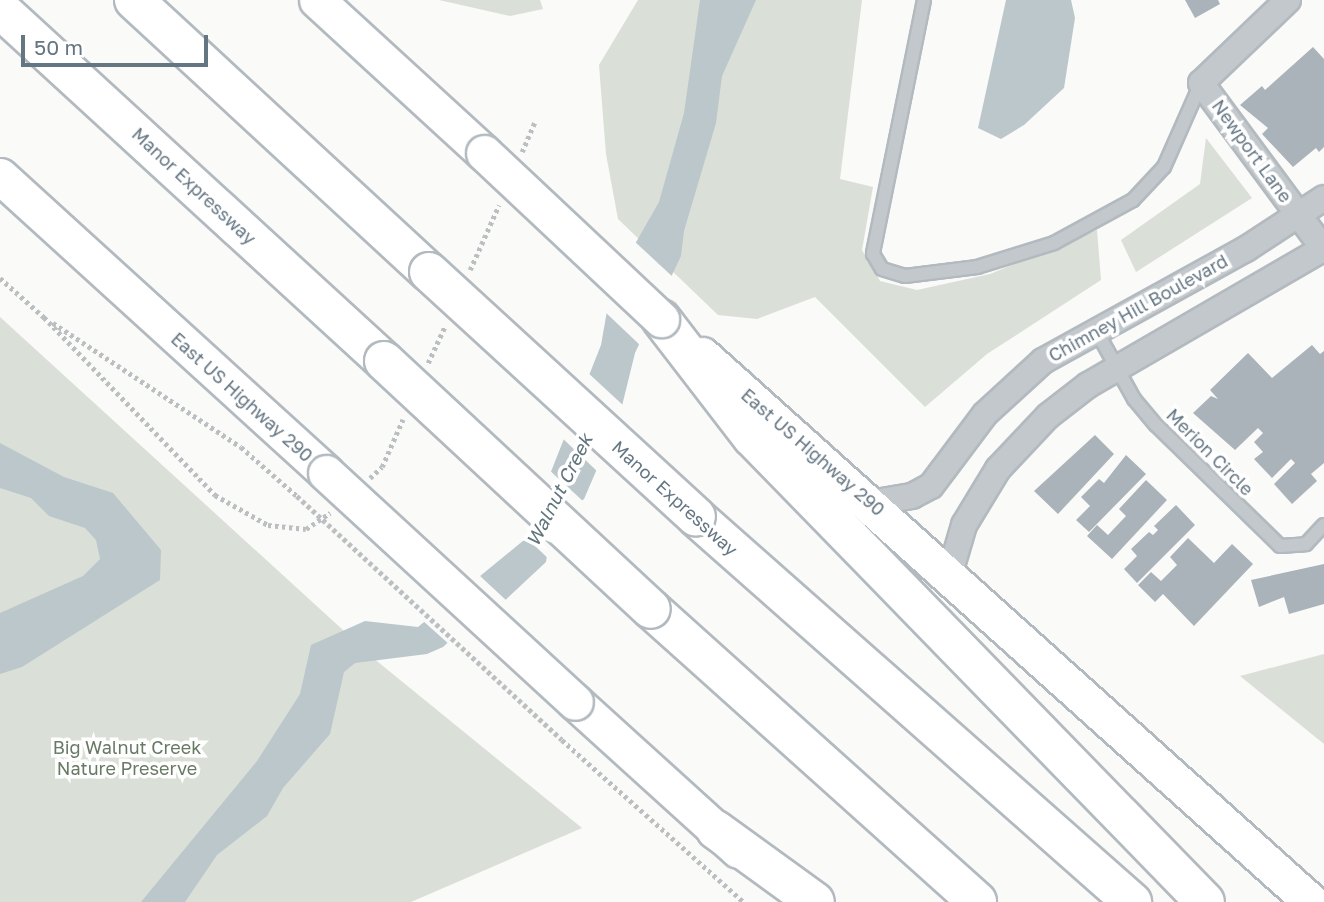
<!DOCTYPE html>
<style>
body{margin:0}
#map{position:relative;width:1324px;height:902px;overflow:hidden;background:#fafaf8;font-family:"Golos Text",sans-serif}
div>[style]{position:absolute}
.green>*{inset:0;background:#dadfd7}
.water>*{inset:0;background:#bbc7cb}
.pier>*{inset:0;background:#fafaf8}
.building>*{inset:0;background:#aab3b9}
.path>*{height:4.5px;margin-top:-2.25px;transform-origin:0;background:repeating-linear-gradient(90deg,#bbbfc2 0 3.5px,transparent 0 7px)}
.roads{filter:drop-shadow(2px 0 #b3babf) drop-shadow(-2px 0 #b3babf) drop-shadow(0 2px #b3babf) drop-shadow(0 -2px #b3babf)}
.lane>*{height:12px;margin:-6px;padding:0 6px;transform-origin:6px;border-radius:6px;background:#c3c8cc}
.street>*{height:24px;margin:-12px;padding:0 12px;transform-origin:12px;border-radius:12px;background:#c3c8cc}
.secondary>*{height:35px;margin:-17.5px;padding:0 17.5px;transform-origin:17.5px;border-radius:17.5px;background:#fff}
.highway>*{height:38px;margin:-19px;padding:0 19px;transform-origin:19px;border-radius:19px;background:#fff}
.path-bridge>*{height:4.5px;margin-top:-2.25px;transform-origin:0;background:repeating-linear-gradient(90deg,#bbbfc2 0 3.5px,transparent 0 7px)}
.bridges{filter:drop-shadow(2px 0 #b3babf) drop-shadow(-2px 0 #b3babf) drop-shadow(0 2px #b3babf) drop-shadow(0 -2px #b3babf)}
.secondary-bridge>*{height:35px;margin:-17.5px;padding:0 17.5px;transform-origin:17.5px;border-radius:17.5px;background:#fff}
.highway-bridge>*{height:38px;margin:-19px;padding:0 19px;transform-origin:19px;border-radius:19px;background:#fff}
span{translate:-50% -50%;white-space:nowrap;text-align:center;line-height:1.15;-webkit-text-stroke:7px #fff;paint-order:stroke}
.street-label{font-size:18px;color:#657683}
.park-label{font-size:18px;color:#687a64}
.water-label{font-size:19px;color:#60757c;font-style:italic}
.scale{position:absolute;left:21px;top:35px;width:187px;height:32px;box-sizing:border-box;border:4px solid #657683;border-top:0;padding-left:9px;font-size:21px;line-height:24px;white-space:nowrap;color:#657683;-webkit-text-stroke:5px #fff;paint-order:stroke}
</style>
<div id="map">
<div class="green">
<div style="clip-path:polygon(439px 0,540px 0,543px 9px,510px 16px)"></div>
<div style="clip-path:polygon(638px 0,862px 0,840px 179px,873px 187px,862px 250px,880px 281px,917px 290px,990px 274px,1097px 230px,1101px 280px,987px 354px,925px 407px,815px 297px,757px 319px,718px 315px,618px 219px,606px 154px,599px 65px)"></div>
<div style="clip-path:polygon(1206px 138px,1252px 198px,1136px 272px,1121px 240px,1200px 184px)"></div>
<div style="clip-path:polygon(0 317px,378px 662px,582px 828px,411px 902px,0 902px)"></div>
<div style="clip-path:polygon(1324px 654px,1324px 744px,1240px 676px)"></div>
</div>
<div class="water">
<div style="clip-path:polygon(700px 0,756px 0,722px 76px,716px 123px,684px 231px,681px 256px,635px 353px,619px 418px,584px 499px,561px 517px,550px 534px,546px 562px,499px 606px,472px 620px,443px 647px,427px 654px,355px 663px,344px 672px,330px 734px,283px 788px,267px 816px,217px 855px,185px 902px,141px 902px,257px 761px,300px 694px,311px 645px,365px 621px,418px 627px,524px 540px,601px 345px,607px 311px,635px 244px,659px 202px,684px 113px)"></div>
<div style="clip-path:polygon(1006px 0,1071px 0,1075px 18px,1064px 88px,1024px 125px,1001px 139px,978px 128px)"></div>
<div style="clip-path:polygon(0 443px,64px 477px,113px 493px,161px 550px,160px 580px,22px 667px,0 674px,0 613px,83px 576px,100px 559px,96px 540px,85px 528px,49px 516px,31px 498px,0 488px)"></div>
</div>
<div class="pier">
<div style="clip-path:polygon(633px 240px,674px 278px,642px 347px,603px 310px)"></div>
<div style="clip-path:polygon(586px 371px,625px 407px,599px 473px,559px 435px)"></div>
<div style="clip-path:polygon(546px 467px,585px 503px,553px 536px,550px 560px,522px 534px)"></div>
<div style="clip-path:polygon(479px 575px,508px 602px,474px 623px,450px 645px,422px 620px)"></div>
</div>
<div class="building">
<div style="clip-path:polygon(1185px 0,1218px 0,1220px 4px,1195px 18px)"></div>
<div style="clip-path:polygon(1313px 47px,1324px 59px,1324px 147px,1319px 152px,1316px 148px,1293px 167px,1262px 134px,1268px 128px,1240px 105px,1262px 86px,1265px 90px)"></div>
<div style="clip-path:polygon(1312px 345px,1320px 354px,1324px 351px,1324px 463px,1311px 474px,1317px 481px,1292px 504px,1274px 484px,1295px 463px,1291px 459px,1272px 478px,1254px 459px,1263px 452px,1254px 442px,1263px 433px,1258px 428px,1235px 450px,1193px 413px,1211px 396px,1218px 399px,1210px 390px,1248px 353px,1272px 378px)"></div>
<div style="clip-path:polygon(1095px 435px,1114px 454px,1058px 514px,1034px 491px)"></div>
<div style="clip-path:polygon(1126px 455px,1146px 474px,1089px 532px,1076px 520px,1090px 506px,1081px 497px,1099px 479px,1104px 483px)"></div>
<div style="clip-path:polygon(1146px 480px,1167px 500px,1112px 559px,1087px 536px,1097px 525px,1108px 535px,1126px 516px,1119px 509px)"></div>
<div style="clip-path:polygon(1176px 505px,1195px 525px,1137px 583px,1124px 569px,1137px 556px,1131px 549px,1149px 532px,1153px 535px,1158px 530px,1154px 526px)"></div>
<div style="clip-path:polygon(1188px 538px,1214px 563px,1232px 544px,1253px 564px,1194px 626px,1163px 594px,1155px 602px,1138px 585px,1151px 572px,1161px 581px,1177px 565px,1170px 557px)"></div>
<div style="clip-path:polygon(1324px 564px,1324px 604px,1289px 614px,1284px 597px,1259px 607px,1251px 580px)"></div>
</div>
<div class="path">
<div style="left:522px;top:152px;width:33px;rotate:-67deg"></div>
<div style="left:470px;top:270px;width:71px;rotate:-66deg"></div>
<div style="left:0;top:278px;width:60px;rotate:41.6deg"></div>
<div style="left:44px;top:317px;width:247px;rotate:46.1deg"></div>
<div style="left:215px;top:495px;width:61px;rotate:29.5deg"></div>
<div style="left:268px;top:525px;width:38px;rotate:6deg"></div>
<div style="left:306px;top:529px;width:29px;rotate:-34deg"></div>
<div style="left:53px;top:323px;width:225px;rotate:33.4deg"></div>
<div style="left:241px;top:447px;width:74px;rotate:41.2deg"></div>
<div style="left:428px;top:363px;width:41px;rotate:-65.3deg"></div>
<div style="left:370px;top:478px;width:16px;rotate:-43deg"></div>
<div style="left:382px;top:467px;width:52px;rotate:-66.4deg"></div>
<div style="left:562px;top:740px;width:244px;rotate:41.7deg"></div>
</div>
<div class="roads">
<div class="lane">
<div style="left:924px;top:0;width:259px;rotate:101.4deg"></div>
<div style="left:873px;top:254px;width:17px;rotate:59deg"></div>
<div style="left:882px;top:269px;width:24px;rotate:17deg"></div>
<div style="left:905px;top:276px;width:73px;rotate:-7.1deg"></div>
<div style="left:977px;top:267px;width:81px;rotate:-17.3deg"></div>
<div style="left:1054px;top:243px;width:90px;rotate:-28.6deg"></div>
<div style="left:1133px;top:200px;width:45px;rotate:-46.8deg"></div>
<div style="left:1164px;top:167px;width:92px;rotate:-66.2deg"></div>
<div style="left:1097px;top:332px;width:77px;rotate:61.1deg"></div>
<div style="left:1134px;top:399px;width:34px;rotate:50deg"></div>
<div style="left:1156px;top:425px;width:173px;rotate:44.3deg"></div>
<div style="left:1280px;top:546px;width:26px;rotate:-4deg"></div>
<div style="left:1306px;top:544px;width:26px;rotate:-47deg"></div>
</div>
<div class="street">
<div style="left:1288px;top:0;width:120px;rotate:136.3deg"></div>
<div style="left:1201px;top:83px;width:205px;rotate:53.5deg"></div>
<div style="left:870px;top:503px;width:43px;rotate:-9.5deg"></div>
<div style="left:912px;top:496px;width:21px;rotate:-28deg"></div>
<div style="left:931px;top:486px;width:90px;rotate:-53.1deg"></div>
<div style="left:985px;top:414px;width:79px;rotate:-42.4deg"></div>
<div style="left:1043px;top:361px;width:232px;rotate:-28.9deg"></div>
<div style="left:1246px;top:249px;width:93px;rotate:-33.2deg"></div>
<div style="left:950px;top:573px;width:50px;rotate:-73.7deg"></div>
<div style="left:964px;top:525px;width:66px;rotate:-58.7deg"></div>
<div style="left:998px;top:469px;width:73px;rotate:-46.7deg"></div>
<div style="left:1048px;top:416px;width:51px;rotate:-37.8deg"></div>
<div style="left:1088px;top:385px;width:273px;rotate:-30.1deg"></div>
</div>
<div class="secondary">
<div style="left:317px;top:0;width:226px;rotate:42.5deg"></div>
<div style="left:0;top:176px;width:441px;rotate:42.3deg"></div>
<div style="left:702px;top:355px;width:819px;rotate:41.93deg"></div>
<div style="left:575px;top:702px;width:220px;rotate:42.2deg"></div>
</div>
<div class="highway">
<div style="left:134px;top:0;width:401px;rotate:42.7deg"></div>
<div style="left:0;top:9px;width:521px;rotate:42.51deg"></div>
<div style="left:661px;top:319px;width:149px;rotate:52.4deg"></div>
<div style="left:752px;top:437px;width:649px;rotate:45.75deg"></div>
<div style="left:696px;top:517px;width:582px;rotate:41.45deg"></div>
<div style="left:651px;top:609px;width:438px;rotate:41.9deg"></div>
<div style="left:716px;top:830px;width:122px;rotate:36deg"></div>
</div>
</div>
<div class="path-bridge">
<div style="left:297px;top:496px;width:360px;rotate:42.6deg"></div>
</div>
<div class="bridges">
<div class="secondary-bridge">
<div style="left:484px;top:153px;width:243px;rotate:43.2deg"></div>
<div style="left:326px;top:473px;width:338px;rotate:42.6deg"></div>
</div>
<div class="highway-bridge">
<div style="left:429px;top:272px;width:362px;rotate:42.5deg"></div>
<div style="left:384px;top:361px;width:364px;rotate:42.9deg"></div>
</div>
</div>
<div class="street-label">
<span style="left:1252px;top:151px;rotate:54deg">Newport Lane</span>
<span style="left:194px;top:186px;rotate:43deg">Manor Expressway</span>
<span style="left:1138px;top:308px;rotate:-29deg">Chimney Hill Boulevard</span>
<span style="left:242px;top:397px;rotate:42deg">East US Highway 290</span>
<span style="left:813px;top:452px;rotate:41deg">East US Highway 290</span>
<span style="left:1210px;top:452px;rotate:45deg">Merion Circle</span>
<span style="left:675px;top:498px;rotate:42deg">Manor Expressway</span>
</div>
<div class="park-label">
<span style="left:127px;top:758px">Big Walnut Creek<br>Nature Preserve</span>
</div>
<div class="water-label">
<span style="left:559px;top:490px;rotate:-63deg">Walnut Creek</span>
</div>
<div class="scale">50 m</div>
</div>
